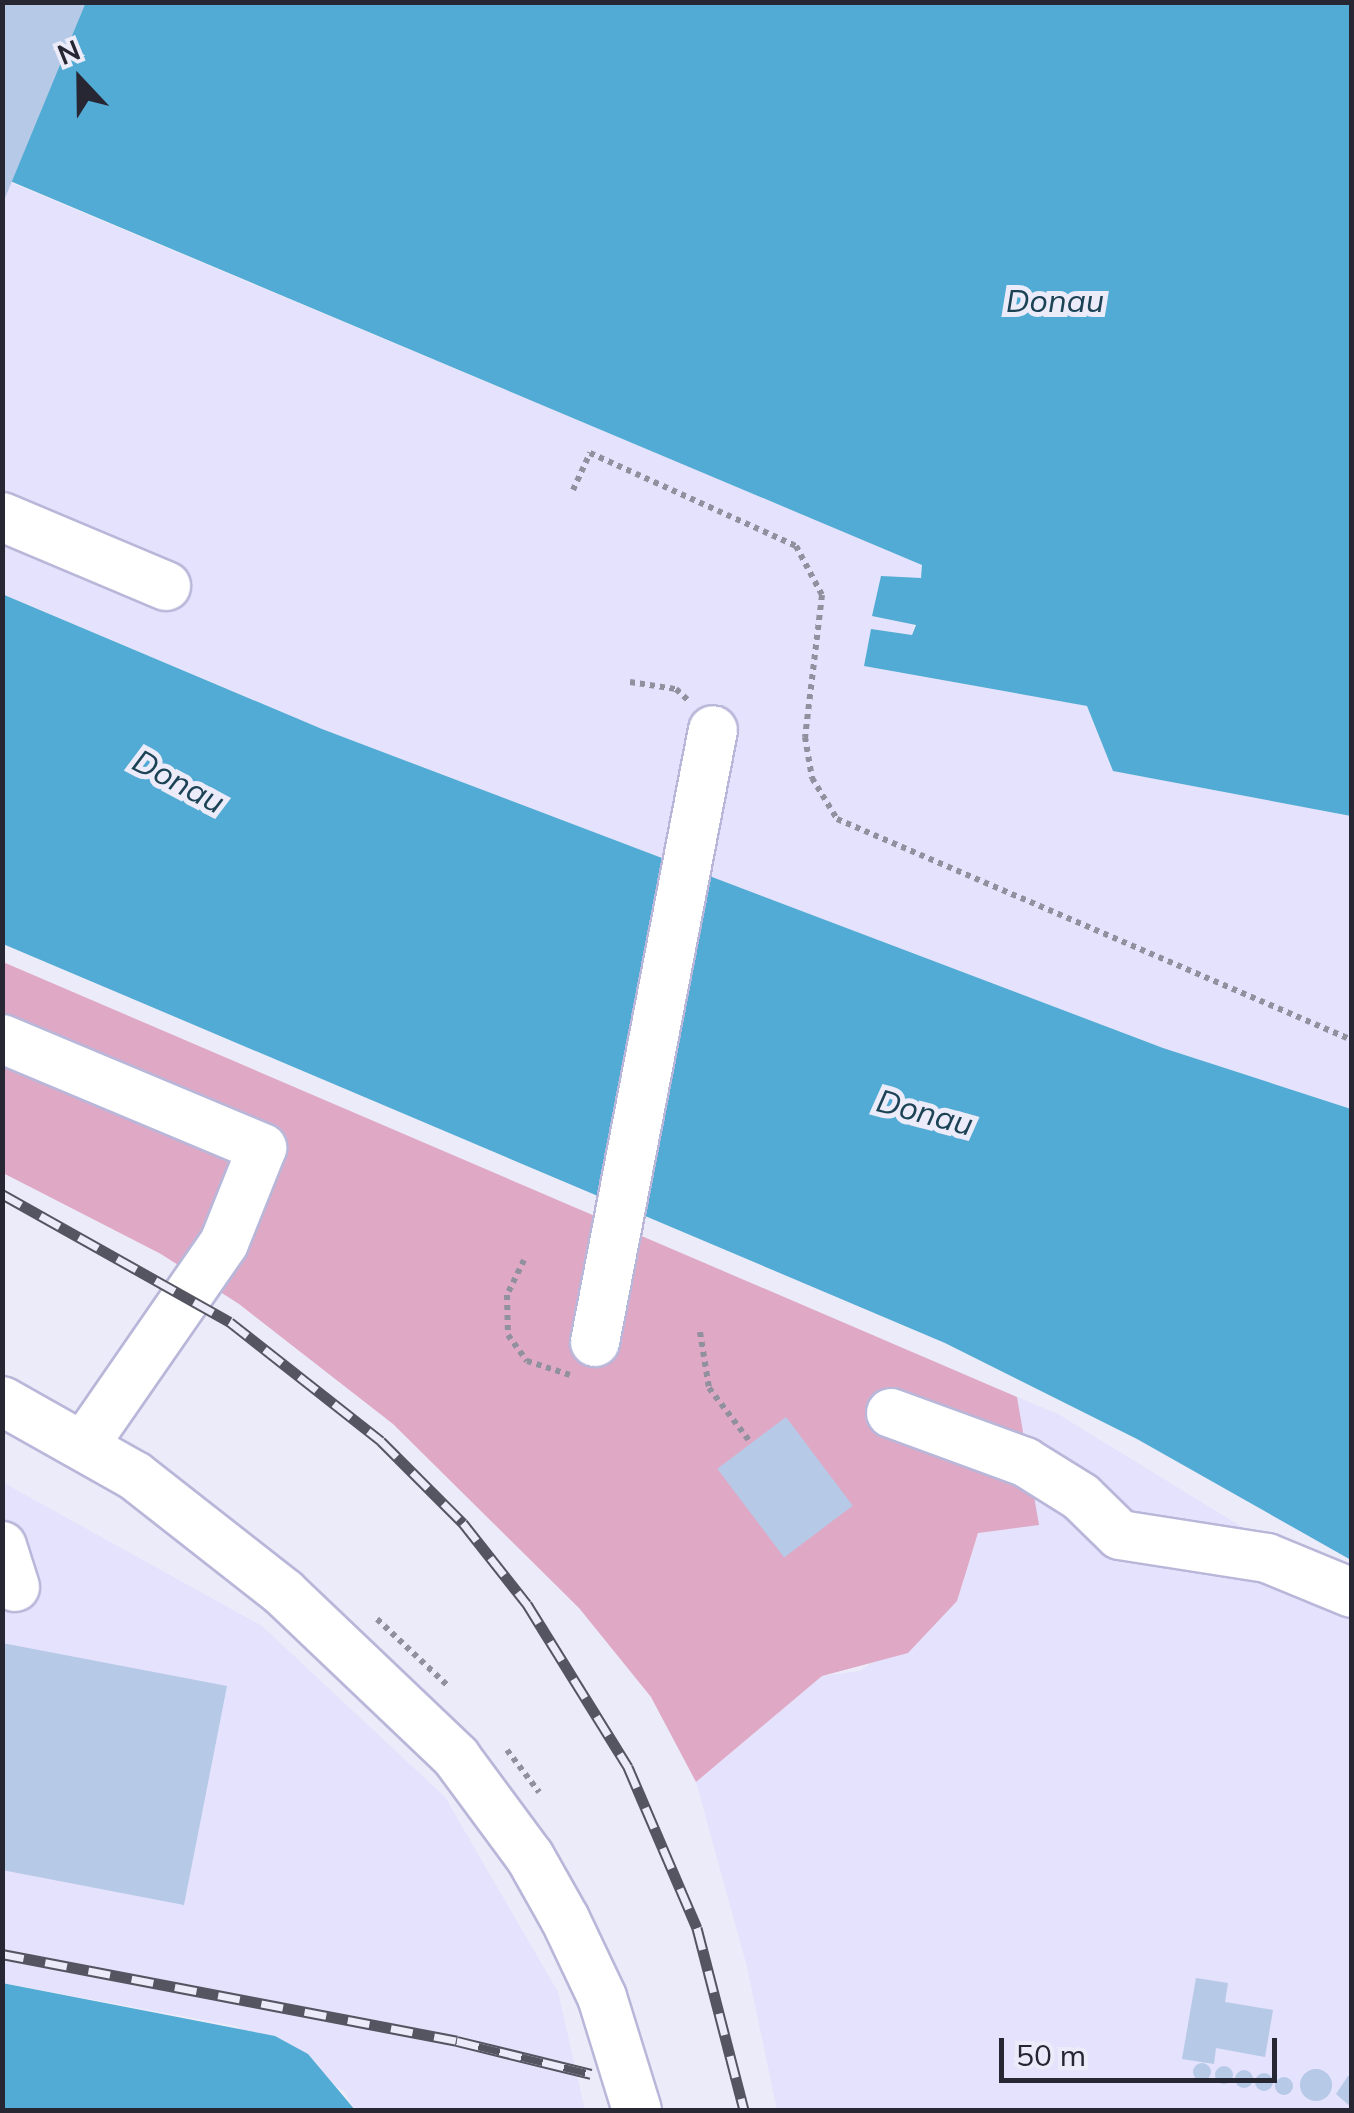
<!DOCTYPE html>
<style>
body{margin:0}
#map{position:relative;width:1354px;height:2113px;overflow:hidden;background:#ecebf9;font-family:Mulish,sans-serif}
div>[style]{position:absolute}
.built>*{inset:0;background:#e4e2fc}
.green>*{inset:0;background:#dfa8c5}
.water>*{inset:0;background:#51abd4}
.building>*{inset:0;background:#b6c9e7;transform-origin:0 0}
.round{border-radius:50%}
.path>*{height:6px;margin-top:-3px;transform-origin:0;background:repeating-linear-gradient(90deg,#91909e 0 5px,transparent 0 10px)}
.roads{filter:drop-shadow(2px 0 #b9b7d9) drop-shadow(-2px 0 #b9b7d9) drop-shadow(0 2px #b9b7d9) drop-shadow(0 -2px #b9b7d9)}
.minor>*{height:48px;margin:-24px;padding:0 24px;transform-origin:24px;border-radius:24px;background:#fff}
.rail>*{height:11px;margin-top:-5.5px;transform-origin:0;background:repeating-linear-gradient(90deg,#ecebf9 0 22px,#555461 0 44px);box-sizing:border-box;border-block:2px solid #555461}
span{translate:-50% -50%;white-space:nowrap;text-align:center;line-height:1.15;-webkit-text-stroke:10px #ecebf9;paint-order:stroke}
.water-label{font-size:32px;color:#1b4355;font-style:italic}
.frame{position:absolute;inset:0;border:5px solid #272633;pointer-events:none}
.north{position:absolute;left:30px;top:30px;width:100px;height:100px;-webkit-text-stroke:8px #ecebf9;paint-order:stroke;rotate:338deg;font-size:28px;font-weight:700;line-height:40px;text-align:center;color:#272633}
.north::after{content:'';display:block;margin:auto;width:35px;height:45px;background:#272633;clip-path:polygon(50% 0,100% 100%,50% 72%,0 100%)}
.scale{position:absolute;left:999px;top:2038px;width:278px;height:45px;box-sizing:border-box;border:5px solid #272633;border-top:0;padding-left:12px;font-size:30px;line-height:35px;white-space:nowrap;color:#272633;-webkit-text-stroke:8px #ecebf9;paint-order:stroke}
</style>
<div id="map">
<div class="built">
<div style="clip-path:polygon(2px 179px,923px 565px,912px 635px,871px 629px,864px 666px,1087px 706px,1113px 771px,1351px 816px,1351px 1109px,1163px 1048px,322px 729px,3px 594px)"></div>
<div style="clip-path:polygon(1017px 1397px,1058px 1414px,1351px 1594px,1351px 2110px,777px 2110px,747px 1967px,696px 1782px,822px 1676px,860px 1671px,957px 1601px,978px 1533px,1025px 1462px)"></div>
<div style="clip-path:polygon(2px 1482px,262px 1626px,445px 1797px,558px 1992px,585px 2110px,355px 2110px,344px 2091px,236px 2026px,3px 1983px)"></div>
</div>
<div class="green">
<div style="clip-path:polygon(3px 962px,1017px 1397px,1039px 1525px,978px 1533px,957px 1601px,908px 1653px,822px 1676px,696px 1782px,651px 1697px,579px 1608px,393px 1424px,239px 1304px,161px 1254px,3px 1173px)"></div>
</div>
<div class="water">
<div style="clip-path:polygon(2px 3px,1351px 3px,1351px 816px,1113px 771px,1087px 706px,864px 666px,871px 629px,912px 635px,916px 625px,872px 616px,881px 576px,921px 578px,922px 565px,3px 178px)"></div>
<div style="clip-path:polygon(2px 594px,322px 729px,1163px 1048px,1351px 1109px,1351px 1560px,1137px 1439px,945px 1343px,3px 944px)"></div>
<div style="clip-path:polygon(2px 1983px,275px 2036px,308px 2054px,355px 2110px,3px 2110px)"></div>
</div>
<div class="building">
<div style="clip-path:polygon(2px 2px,86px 2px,3px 203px,2px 203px)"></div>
<div style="left:786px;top:1417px;width:111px;height:86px;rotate:53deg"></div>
<div style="clip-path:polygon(2px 1643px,227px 1686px,184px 1905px,2px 1870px)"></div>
<div style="clip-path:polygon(1196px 1978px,1228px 1983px,1225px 2002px,1273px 2010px,1265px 2057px,1216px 2048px,1214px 2064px,1182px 2059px)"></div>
<div class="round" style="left:1193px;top:2063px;width:18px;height:18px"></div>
<div class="round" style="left:1215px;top:2066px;width:18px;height:18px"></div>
<div class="round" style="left:1300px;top:2069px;width:32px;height:32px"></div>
<div class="round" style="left:1235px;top:2070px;width:18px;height:18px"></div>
<div class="round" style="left:1255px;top:2073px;width:18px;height:18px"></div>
<div style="clip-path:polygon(1348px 2076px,1352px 2076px,1352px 2108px,1336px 2094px)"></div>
<div class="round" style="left:1275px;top:2077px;width:18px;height:18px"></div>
</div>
<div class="path">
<div style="left:573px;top:490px;width:41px;rotate:-65.3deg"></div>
<div style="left:590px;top:453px;width:226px;rotate:24.3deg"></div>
<div style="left:796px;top:546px;width:55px;rotate:62deg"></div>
<div style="left:822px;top:595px;width:143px;rotate:96.8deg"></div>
<div style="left:805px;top:737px;width:42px;rotate:80.3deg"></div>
<div style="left:812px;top:778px;width:48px;rotate:58.6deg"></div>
<div style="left:837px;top:819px;width:560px;rotate:23.23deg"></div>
<div style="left:630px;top:682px;width:47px;rotate:8.7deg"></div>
<div style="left:676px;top:689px;width:16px;rotate:43deg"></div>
<div style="left:524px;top:1260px;width:39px;rotate:116deg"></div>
<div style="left:507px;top:1295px;width:40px;rotate:88.6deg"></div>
<div style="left:508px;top:1335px;width:32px;rotate:54deg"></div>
<div style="left:527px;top:1361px;width:45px;rotate:18deg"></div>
<div style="left:700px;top:1332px;width:57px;rotate:80.9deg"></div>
<div style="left:709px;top:1388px;width:69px;rotate:52.6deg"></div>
<div style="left:377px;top:1619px;width:98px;rotate:43.3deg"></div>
<div style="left:507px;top:1750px;width:53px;rotate:52.7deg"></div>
</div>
<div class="roads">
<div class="minor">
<div style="left:2px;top:517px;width:178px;rotate:22.8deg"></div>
<div style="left:2px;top:1039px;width:282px;rotate:22.7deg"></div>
<div style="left:262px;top:1148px;width:102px;rotate:111.8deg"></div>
<div style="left:224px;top:1243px;width:244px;rotate:124.7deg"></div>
<div style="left:595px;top:1342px;width:623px;rotate:-79.09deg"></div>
<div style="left:2px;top:1401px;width:153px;rotate:29.4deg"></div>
<div style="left:135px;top:1476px;width:189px;rotate:38.1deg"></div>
<div style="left:284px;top:1593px;width:238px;rotate:43.6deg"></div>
<div style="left:456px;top:1757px;width:124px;rotate:53.5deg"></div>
<div style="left:530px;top:1857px;width:71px;rotate:60.6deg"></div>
<div style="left:565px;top:1919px;width:86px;rotate:64.6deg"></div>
<div style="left:602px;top:1997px;width:118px;rotate:72.8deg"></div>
<div style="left:891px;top:1413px;width:143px;rotate:20.1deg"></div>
<div style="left:1025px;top:1462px;width:66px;rotate:32deg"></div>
<div style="left:1081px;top:1497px;width:54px;rotate:44.3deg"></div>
<div style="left:1120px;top:1535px;width:149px;rotate:8.9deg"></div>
<div style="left:1267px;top:1558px;width:92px;rotate:22.4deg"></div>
<div style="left:2px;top:1546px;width:43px;rotate:72.4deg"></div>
</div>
</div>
<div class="rail">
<div style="left:2px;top:1194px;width:261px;rotate:29.3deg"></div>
<div style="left:230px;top:1322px;width:192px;rotate:38.2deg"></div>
<div style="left:381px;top:1441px;width:116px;rotate:45deg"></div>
<div style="left:463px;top:1523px;width:103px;rotate:51.7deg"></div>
<div style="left:527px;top:1604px;width:192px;rotate:58.2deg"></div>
<div style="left:628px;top:1767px;width:175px;rotate:66.8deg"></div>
<div style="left:697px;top:1928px;width:188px;rotate:75.5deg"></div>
<div style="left:2px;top:1954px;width:463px;rotate:10.8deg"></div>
<div style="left:457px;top:2041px;width:138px;rotate:13.8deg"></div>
</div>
<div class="water-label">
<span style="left:1055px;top:300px">Donau</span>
<span style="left:179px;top:781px;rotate:28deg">Donau</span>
<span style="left:925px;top:1112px;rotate:15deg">Donau</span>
</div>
<div class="frame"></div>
<div class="north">N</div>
<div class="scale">50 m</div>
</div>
